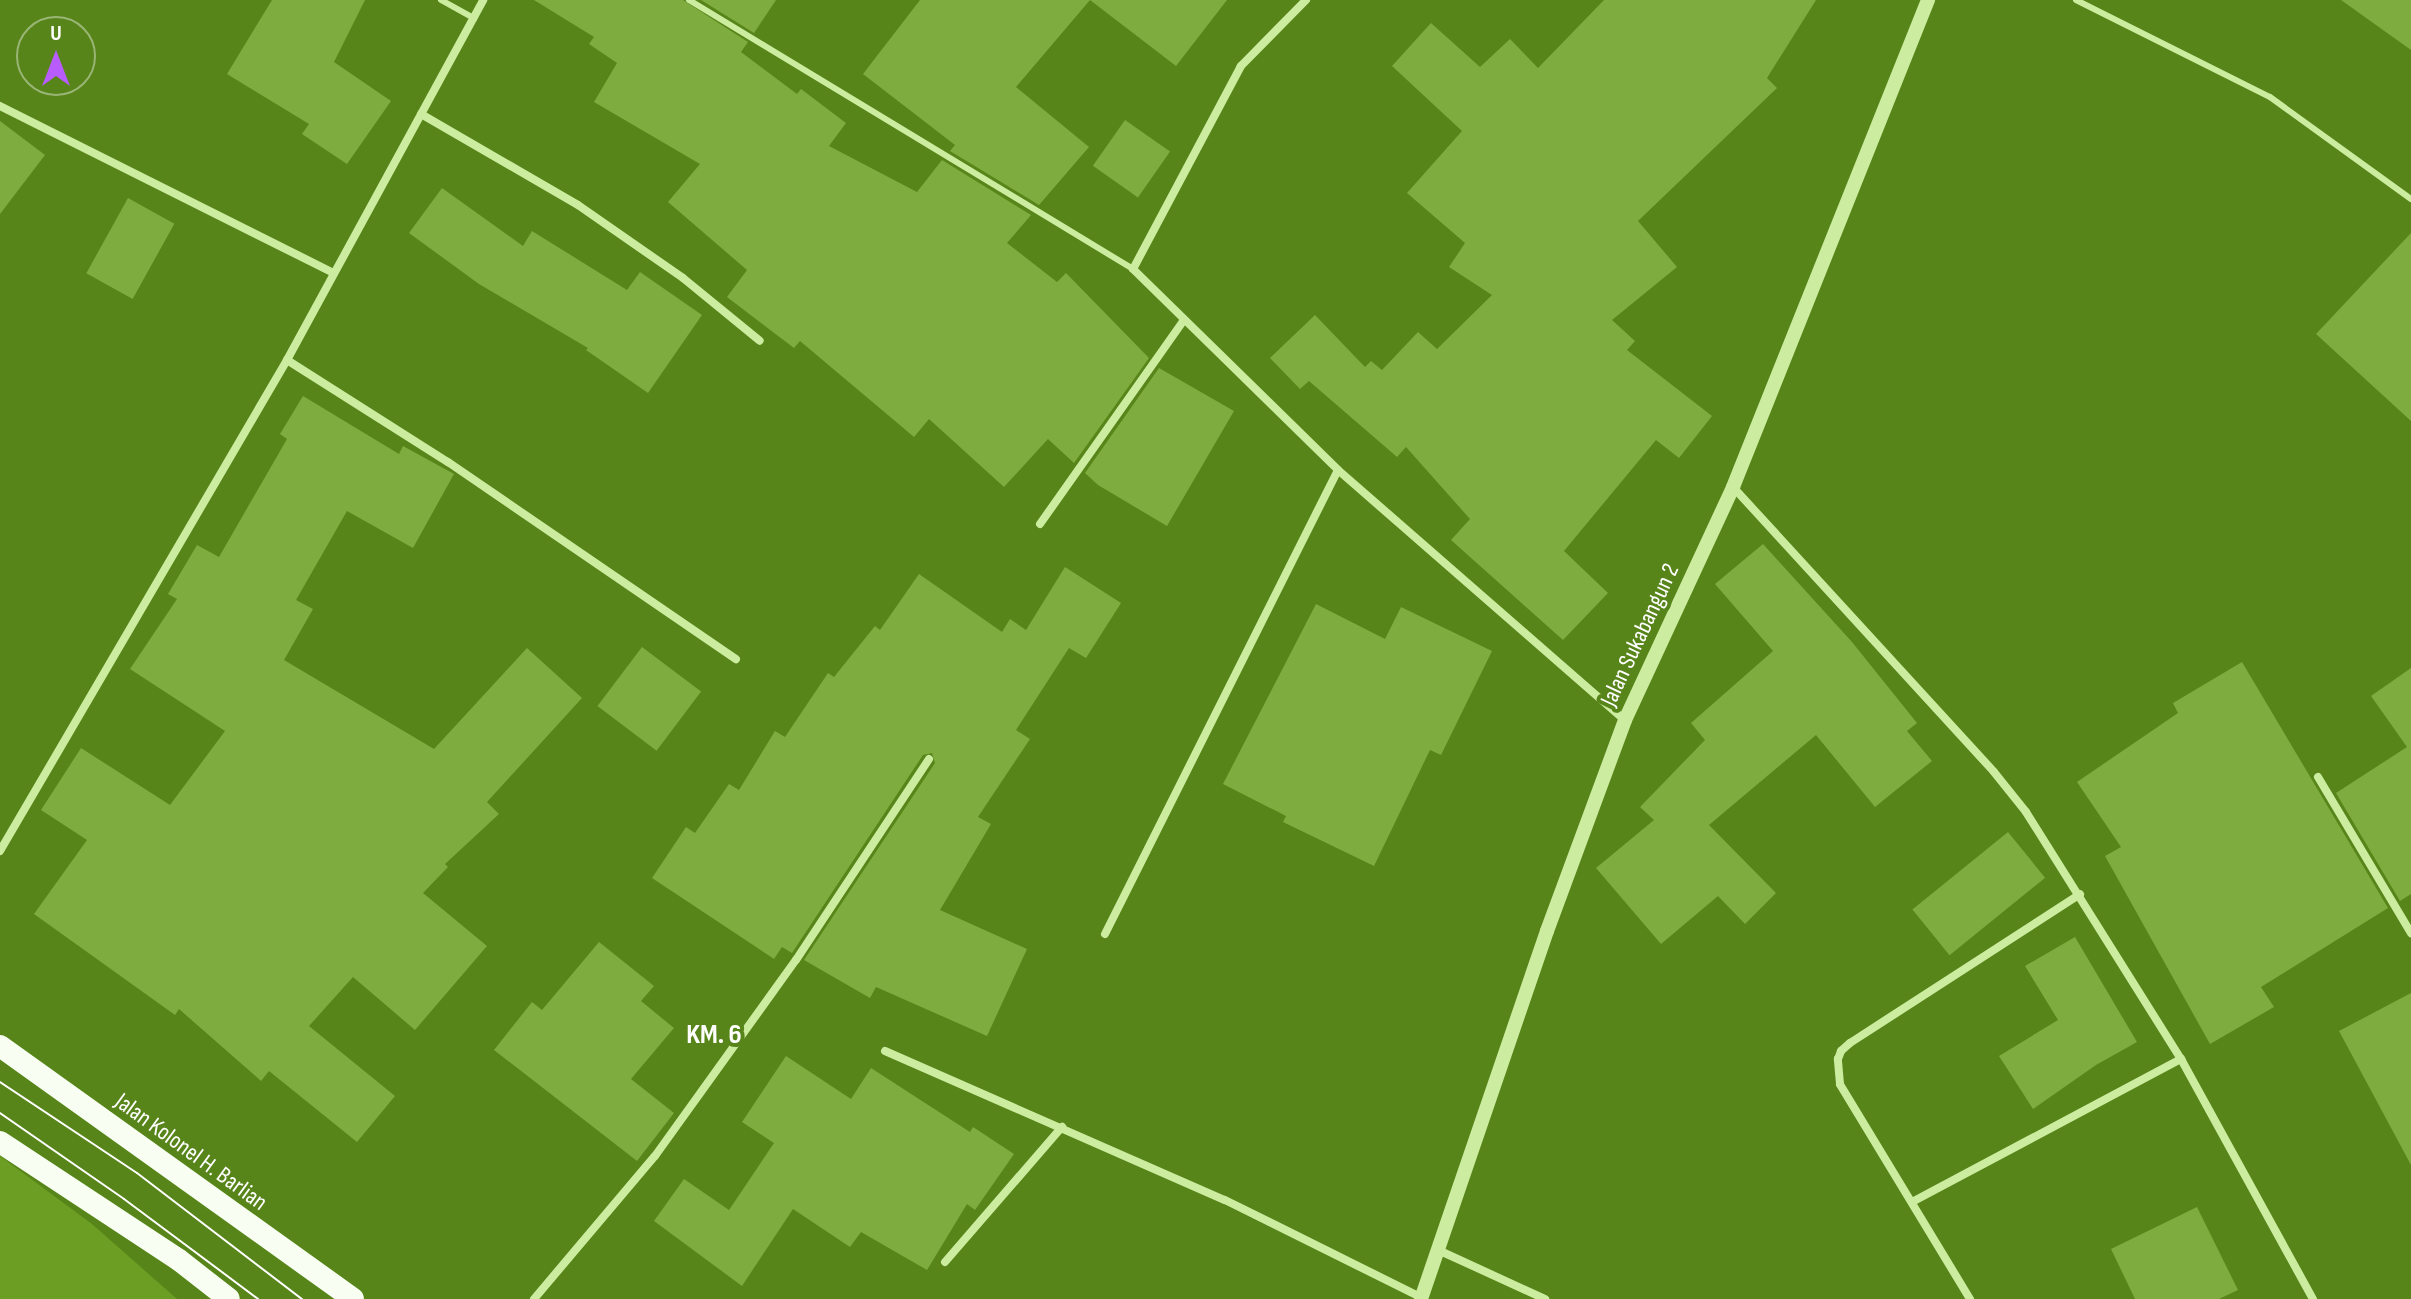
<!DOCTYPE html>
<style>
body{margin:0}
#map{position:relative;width:2411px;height:1299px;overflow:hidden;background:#57851a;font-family:"Sofia Sans Condensed",sans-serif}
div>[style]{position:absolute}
.green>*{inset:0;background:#6b9e23}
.building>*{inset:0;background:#7eac3e;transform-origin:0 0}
.service>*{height:6px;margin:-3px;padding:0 3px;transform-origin:3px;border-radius:3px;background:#cceca0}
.minor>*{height:8px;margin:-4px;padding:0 4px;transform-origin:4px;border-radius:4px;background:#cceca0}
.tertiary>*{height:14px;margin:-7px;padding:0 7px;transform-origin:7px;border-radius:7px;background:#cceca0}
.trunk>*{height:22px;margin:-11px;padding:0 11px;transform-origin:11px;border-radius:11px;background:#f8fff2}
.tram>*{height:2px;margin:-1px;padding:0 1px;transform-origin:1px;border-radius:1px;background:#fff}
span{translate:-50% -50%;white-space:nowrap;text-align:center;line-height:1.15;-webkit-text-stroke:8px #57851a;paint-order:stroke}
.street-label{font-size:24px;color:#fff}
.quarter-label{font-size:28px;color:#fff;font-weight:700}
.north{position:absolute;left:16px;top:16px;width:80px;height:80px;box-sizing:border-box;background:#57851a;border:2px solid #9ab676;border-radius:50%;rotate:0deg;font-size:22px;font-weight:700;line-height:32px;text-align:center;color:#fff}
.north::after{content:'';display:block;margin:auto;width:28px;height:36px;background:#b95cfe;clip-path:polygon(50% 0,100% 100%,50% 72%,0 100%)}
</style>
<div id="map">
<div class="green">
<div style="clip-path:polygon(0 1156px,92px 1224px,177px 1299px,0 1299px)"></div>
</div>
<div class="building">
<div style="clip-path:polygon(272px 0,365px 0,334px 62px,391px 101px,347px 164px,302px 134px,309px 124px,227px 74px)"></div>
<div style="clip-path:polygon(534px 0,683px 0,748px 42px,741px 52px,797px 94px,801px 89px,846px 123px,829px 146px,917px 192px,942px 160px,1031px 215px,1007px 243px,1057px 282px,1066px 273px,1149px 358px,1074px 463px,1048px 439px,1004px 487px,929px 419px,914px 437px,800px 341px,794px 348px,727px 297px,747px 270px,668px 202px,700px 164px,594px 102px,617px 63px,589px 44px,594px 37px)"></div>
<div style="clip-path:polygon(701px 0,776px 0,754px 33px)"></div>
<div style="clip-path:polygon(920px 0,1227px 0,1176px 66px,1090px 0,1016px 87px,1089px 147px,1039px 205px,950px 151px,955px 145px,863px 74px)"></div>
<div style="clip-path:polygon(1604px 0,1816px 0,1767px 78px,1777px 88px,1638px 221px,1677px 267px,1612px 320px,1635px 341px,1627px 350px,1712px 416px,1679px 458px,1656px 440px,1564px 551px,1608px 593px,1563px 640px,1451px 540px,1470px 519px,1406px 447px,1397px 457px,1309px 381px,1300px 389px,1270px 358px,1315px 315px,1365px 367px,1371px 361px,1382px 370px,1418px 332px,1437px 349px,1492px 295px,1449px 267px,1465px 243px,1407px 193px,1462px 131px,1392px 66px,1431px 23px,1480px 67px,1510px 39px,1538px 68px)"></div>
<div style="clip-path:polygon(2341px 0,2411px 0,2411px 50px)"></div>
<div style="left:1125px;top:120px;width:55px;height:56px;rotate:35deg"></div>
<div style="clip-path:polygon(0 121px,45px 155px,0 214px)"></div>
<div style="clip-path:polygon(442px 188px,523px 246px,532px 231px,627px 290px,640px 272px,702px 315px,648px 393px,586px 350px,588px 348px,479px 284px,409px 233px)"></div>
<div style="left:128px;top:198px;width:53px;height:86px;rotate:29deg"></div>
<div style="clip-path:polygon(2411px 233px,2411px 421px,2316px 334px)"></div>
<div style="clip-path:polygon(1159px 368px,1234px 411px,1167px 526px,1098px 485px,1085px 473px)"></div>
<div style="clip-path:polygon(303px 396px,399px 454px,403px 446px,454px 474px,413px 548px,347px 511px,296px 600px,313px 609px,284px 660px,434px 749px,527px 648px,582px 698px,487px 802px,499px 814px,445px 864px,448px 867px,423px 893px,487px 946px,415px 1030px,353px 977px,309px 1026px,395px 1096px,357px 1142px,269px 1071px,261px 1081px,179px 1009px,175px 1015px,34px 914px,87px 840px,41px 810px,81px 748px,170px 805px,225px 731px,130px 669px,177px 599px,168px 594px,197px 545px,219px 557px,287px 439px,280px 434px)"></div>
<div style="clip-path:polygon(1763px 544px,1852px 642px,1917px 723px,1907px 731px,1932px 761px,1875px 807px,1816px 735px,1709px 825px,1776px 893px,1745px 924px,1718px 896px,1661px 944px,1596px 868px,1654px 820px,1640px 807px,1705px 740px,1691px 723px,1773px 651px,1715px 584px)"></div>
<div style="clip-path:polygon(1065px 567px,1121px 603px,1086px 658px,1069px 648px,1016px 730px,1030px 739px,978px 817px,991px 824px,940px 910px,1027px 949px,987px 1036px,876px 987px,870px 998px,804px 960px,935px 763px,932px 753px,923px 755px,792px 953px,782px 947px,774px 959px,652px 878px,686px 827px,695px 833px,729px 784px,739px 790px,775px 731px,785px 737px,828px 673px,834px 677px,875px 626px,880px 630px,919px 574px,1002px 632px,1010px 619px,1026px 630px)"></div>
<div style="clip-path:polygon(1316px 604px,1385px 639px,1401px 607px,1492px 651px,1441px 755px,1430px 750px,1374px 866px,1283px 822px,1286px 816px,1223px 784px)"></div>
<div style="left:642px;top:647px;width:74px;height:74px;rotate:37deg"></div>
<div style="clip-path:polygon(2242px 662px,2388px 908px,2261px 987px,2274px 1007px,2210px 1044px,2105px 856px,2121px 847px,2077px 782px,2178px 713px,2173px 703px)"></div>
<div style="clip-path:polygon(2411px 668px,2411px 894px,2400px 901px,2336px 793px,2407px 747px,2371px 696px)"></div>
<div style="left:2008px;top:832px;width:59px;height:123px;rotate:51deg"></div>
<div style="clip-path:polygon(2075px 937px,2137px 1042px,2096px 1065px,2033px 1109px,1999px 1056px,2058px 1020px,2025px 966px)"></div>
<div style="clip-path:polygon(599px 942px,654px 986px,641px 1001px,674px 1028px,631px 1079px,674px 1113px,637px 1161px,494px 1050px,532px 1002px,542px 1010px)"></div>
<div style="clip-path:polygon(2411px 993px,2411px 1165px,2339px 1031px)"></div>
<div style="clip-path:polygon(786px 1056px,851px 1099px,871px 1068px,970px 1132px,973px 1127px,1014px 1154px,975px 1210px,967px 1204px,927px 1270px,861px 1232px,850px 1247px,793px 1209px,742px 1286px,654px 1221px,684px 1179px,729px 1210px,774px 1143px,742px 1122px)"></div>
<div style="clip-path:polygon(2197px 1207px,2238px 1290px,2219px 1299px,2135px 1299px,2111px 1249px)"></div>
</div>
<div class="service">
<div style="left:441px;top:0;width:38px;rotate:29deg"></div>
<div style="left:689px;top:0;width:519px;rotate:31.21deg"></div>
<div style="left:2076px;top:0;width:217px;rotate:26.6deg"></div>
<div style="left:2270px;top:97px;width:174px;rotate:35.9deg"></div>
</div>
<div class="minor">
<div style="left:1306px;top:0;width:93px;rotate:134.6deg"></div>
<div style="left:1241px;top:66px;width:230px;rotate:118deg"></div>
<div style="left:1133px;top:269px;width:287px;rotate:44.4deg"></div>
<div style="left:1338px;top:470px;width:381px;rotate:41.1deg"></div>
<div style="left:0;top:106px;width:373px;rotate:26.6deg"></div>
<div style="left:421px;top:114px;width:181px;rotate:30.1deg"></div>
<div style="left:578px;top:205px;width:128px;rotate:34.8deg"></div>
<div style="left:683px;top:278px;width:99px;rotate:39.3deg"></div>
<div style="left:287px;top:360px;width:191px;rotate:32.4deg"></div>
<div style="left:448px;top:462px;width:349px;rotate:34.4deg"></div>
<div style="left:1733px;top:487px;width:386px;rotate:47.5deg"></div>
<div style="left:1994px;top:772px;width:51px;rotate:51.3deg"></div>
<div style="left:2026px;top:812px;width:292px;rotate:57.9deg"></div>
<div style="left:2181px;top:1059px;width:274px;rotate:61.2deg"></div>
<div style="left:1040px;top:524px;width:250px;rotate:-54.8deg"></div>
<div style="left:2318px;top:777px;width:182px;rotate:59.2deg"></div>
<div style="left:0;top:851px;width:569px;rotate:-59.69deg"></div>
<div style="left:287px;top:360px;width:410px;rotate:-61.4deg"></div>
<div style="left:1105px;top:934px;width:519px;rotate:-63.34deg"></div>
<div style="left:885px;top:1051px;width:371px;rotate:23.7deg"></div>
<div style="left:1225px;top:1200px;width:220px;rotate:26.4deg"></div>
<div style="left:1912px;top:1202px;width:305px;rotate:-28deg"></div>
<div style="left:1438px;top:1250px;width:118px;rotate:24.6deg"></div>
<div style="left:945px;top:1262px;width:179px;rotate:-49.1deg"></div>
<div style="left:534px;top:1299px;width:187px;rotate:-49.8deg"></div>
<div style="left:655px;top:1156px;width:241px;rotate:-54.3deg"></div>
<div style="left:796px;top:960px;width:241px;rotate:-56.5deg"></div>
<div style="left:1970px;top:1299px;width:251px;rotate:-121.2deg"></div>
<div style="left:1840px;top:1084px;width:25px;rotate:-95deg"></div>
<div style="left:1838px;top:1059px;width:9px;rotate:-69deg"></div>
<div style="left:1841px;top:1051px;width:12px;rotate:-42deg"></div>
<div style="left:1850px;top:1043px;width:274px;rotate:-32.9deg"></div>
</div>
<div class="tertiary">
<div style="left:1421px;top:1299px;width:389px;rotate:-71.1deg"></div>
<div style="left:1547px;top:931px;width:225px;rotate:-69.7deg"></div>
<div style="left:1625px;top:720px;width:257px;rotate:-65.1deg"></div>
<div style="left:1733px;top:487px;width:525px;rotate:-68.18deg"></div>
</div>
<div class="trunk">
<div style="left:0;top:1046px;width:434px;rotate:35.6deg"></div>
<div style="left:0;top:1142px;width:214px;rotate:33.4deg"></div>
<div style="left:179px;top:1260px;width:63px;rotate:38deg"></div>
</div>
<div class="tram">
<div style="left:0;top:1082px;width:164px;rotate:33.6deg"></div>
<div style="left:137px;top:1173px;width:208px;rotate:37.4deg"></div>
<div style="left:0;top:1113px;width:151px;rotate:34.7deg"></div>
<div style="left:124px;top:1199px;width:167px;rotate:36.7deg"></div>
</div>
<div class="street-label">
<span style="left:1640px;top:635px;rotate:-65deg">Jalan Sukabangun 2</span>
<span style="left:191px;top:1152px;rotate:36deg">Jalan Kolonel H. Barlian</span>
</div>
<div class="quarter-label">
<span style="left:714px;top:1035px">KM. 6</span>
</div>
<div class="north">U</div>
</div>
